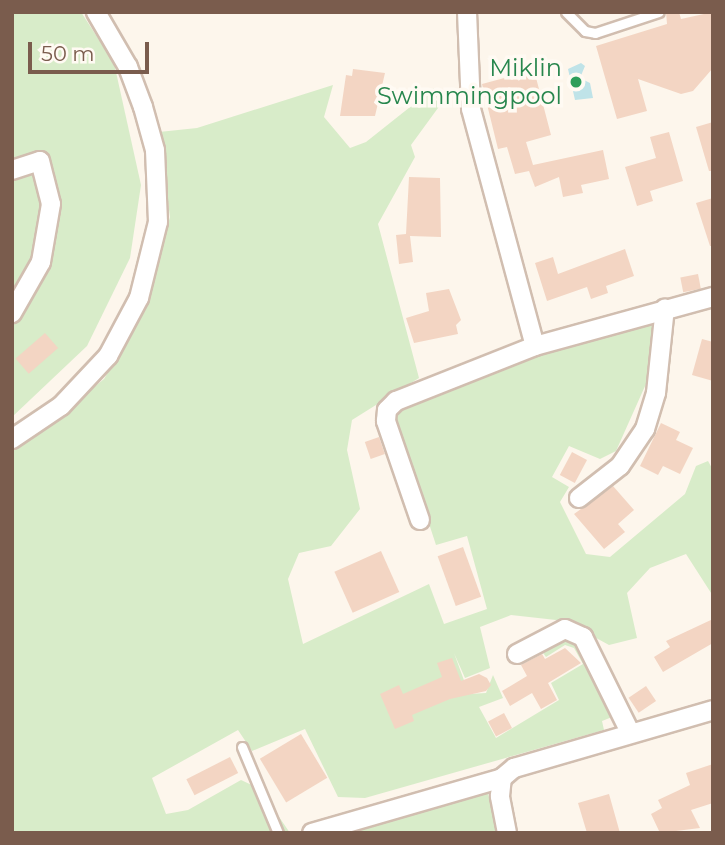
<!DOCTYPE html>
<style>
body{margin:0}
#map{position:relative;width:725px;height:845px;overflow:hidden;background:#fdf6ec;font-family:Montserrat,sans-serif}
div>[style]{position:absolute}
.green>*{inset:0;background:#d8ecc9}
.water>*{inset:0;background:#bfe3e8}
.building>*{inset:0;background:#f3d5c3;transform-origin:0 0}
.roads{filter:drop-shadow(2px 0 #d1beb0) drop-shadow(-2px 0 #d1beb0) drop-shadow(0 2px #d1beb0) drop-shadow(0 -2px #d1beb0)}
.service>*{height:9px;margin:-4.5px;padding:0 4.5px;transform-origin:4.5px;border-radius:4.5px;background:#fff}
.minor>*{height:18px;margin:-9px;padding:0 9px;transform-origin:9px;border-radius:9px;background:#fff}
.dots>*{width:19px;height:19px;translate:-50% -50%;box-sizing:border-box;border:4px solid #fffaf3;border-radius:50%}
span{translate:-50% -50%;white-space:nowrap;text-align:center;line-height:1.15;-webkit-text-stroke:7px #fffaf3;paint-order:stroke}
.leisure-label{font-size:24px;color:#27864d}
.right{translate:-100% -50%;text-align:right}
.frame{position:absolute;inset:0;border:14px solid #7a5c4d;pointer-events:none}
.scale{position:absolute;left:28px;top:42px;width:121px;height:32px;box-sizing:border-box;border:4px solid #7a5c4d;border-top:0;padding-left:9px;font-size:21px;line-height:24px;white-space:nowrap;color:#7a5c4d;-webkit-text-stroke:5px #fffaf3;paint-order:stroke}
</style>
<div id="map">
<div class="green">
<div style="clip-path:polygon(12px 12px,81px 12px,114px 63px,141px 185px,130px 258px,87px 346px,12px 417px)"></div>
<div style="clip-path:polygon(333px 85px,324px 117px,350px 148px,366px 142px,434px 88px,446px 97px,411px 145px,415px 157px,378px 224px,419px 378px,352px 420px,347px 450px,360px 509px,331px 546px,299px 553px,288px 579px,303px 644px,429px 584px,444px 624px,487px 609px,467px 536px,436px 545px,392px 411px,432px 392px,593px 334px,655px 325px,654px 366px,616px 451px,600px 459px,569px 446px,552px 477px,569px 487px,560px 502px,586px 554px,610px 557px,685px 494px,696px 466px,708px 461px,713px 470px,713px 596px,686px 554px,650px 568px,627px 593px,637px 638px,609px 645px,565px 621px,511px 615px,480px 627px,490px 668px,465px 678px,454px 653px,469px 694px,486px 693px,493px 675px,503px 698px,479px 707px,496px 738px,559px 700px,551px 683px,583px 664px,574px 648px,565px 645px,546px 657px,541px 650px,571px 638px,586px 655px,612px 717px,602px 721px,604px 730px,365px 798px,338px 797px,305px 729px,252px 751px,238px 730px,152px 778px,166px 814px,188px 810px,241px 780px,260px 789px,290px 833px,12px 833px,12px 446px,46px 426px,104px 379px,144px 310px,170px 217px,159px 132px,197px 128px)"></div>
<div style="clip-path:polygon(487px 789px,497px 833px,331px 833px)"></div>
</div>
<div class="water">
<div style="clip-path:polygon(581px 63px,585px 66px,580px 78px,590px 83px,593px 98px,575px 100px,568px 69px)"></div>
</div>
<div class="building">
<div style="clip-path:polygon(666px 12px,679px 12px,681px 19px,713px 12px,713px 68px,693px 91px,681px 94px,638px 79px,647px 111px,617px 119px,596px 46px,667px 24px)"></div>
<div style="clip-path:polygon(353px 69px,385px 73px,375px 116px,340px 116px,346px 75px,352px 76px)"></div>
<div style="clip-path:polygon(534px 70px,551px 135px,526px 142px,533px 165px,603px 150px,609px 179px,581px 185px,583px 193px,563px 197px,559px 177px,535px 187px,529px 171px,515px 174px,507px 147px,498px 149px,482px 84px)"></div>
<div style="clip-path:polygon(713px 122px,713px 171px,709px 171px,696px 127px)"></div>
<div style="clip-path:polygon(669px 132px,683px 181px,650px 191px,653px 201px,637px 206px,625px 167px,656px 158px,650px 137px)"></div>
<div style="clip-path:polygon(409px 177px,440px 178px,441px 237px,410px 236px,413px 262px,399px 264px,396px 235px,406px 234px)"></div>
<div style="clip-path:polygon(713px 198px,713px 246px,710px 246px,696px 203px)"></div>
<div style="clip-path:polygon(625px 249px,634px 276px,606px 286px,608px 293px,591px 299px,587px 287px,547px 301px,535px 263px,553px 257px,558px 274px)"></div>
<div style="left:698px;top:274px;width:15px;height:18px;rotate:79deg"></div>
<div style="clip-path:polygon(449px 289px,461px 320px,456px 325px,458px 334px,414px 343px,406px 318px,429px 311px,426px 293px)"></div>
<div style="left:45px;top:333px;width:20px;height:39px;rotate:49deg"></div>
<div style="clip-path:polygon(702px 339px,713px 342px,713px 381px,692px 375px)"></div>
<div style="clip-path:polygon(661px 423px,680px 432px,676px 440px,693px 448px,680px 474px,663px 466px,658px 475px,640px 466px)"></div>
<div style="left:379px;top:437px;width:18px;height:15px;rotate:71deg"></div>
<div style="left:572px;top:452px;width:17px;height:26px;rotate:28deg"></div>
<div style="clip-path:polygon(613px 486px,634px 510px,618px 524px,625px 532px,604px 549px,574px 514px)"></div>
<div style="left:463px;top:547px;width:53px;height:27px;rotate:70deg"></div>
<div style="left:381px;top:551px;width:45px;height:51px;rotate:66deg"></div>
<div style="clip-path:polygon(713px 619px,713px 643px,663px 672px,654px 657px,670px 647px,666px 641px)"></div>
<div style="clip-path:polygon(565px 648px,581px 663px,548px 683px,557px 700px,541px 709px,532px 693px,510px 706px,502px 691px,527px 676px,521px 665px,542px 654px,545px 659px)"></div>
<div style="clip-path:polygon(452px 658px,461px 681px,479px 674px,487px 678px,491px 685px,486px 691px,450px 699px,412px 715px,414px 721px,395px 729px,380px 694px,399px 685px,403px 694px,442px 677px,437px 663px)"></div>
<div style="left:646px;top:686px;width:18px;height:21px;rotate:56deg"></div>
<div style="left:504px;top:713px;width:17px;height:18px;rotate:62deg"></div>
<div style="left:301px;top:734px;width:51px;height:48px;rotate:59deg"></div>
<div style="left:230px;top:757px;width:18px;height:49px;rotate:63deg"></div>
<div style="clip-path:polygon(713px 764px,713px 803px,691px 810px,700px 828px,660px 833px,651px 814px,662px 808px,658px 800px,690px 785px,686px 773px)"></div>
<div style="clip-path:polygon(609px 794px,620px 833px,587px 833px,578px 803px)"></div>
</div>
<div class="roads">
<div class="service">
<div style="left:566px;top:12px;width:27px;rotate:45deg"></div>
<div style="left:585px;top:31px;width:10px;rotate:11deg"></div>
<div style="left:595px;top:33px;width:67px;rotate:-18.2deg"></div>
<div style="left:242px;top:747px;width:93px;rotate:67.3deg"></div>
</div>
<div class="minor">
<div style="left:467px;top:12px;width:97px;rotate:87.6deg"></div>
<div style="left:471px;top:109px;width:245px;rotate:74.9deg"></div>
<div style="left:12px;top:170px;width:29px;rotate:-18deg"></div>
<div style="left:40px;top:161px;width:44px;rotate:75.7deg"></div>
<div style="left:51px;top:204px;width:59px;rotate:99.8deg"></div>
<div style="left:41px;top:262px;width:59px;rotate:119.6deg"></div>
<div style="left:12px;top:439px;width:59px;rotate:-34deg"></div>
<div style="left:61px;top:406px;width:69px;rotate:-46.8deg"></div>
<div style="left:108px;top:356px;width:66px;rotate:-61.9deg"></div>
<div style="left:139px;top:298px;width:78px;rotate:-76deg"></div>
<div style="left:158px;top:222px;width:72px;rotate:-92.4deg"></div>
<div style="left:155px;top:150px;width:45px;rotate:-105.6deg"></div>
<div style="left:143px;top:107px;width:43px;rotate:-110.6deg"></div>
<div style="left:128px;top:67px;width:64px;rotate:-120.2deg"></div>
<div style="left:579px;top:498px;width:52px;rotate:-38deg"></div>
<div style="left:620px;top:466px;width:45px;rotate:-56deg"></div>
<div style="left:645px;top:429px;width:38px;rotate:-73deg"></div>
<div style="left:656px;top:393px;width:85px;rotate:-84deg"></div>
<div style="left:420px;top:520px;width:105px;rotate:-109deg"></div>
<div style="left:386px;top:421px;width:11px;rotate:-85deg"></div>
<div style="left:387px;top:410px;width:13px;rotate:-45deg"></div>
<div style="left:396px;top:401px;width:149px;rotate:-21.6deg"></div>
<div style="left:535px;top:346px;width:185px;rotate:-15.4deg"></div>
<div style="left:517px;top:654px;width:54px;rotate:-27.5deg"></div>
<div style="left:565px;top:629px;width:20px;rotate:24deg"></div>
<div style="left:583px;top:637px;width:106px;rotate:63.7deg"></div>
<div style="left:312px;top:833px;width:198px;rotate:-16.1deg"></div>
<div style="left:507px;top:833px;width:38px;rotate:-101deg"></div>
<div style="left:500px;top:796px;width:18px;rotate:-84deg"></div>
<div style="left:502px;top:778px;width:16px;rotate:-40deg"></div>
<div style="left:514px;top:768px;width:207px;rotate:-16.2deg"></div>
</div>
</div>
<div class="dots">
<div style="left:576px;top:82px;background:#2e9e5b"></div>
</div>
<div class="leisure-label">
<span class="right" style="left:562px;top:82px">Miklin<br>Swimmingpool</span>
</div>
<div class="frame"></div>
<div class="scale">50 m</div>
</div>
